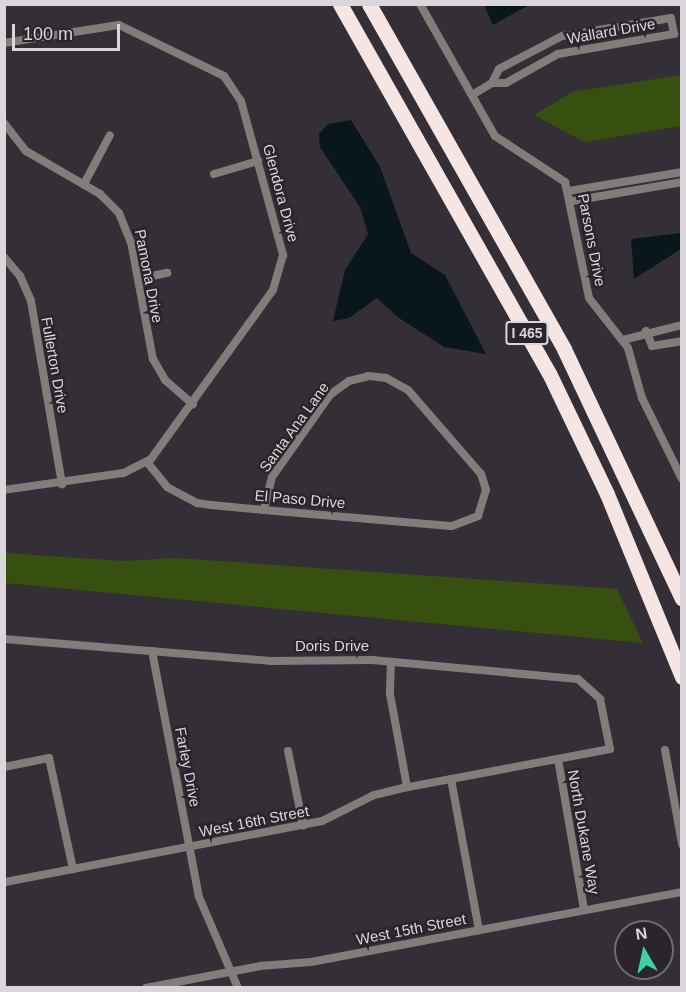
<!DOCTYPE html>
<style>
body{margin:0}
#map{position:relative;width:686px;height:992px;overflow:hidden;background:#342e36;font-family:Arial,sans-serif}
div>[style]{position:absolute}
.green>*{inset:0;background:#37500f}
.water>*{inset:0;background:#09171b}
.minor>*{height:8px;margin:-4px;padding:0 4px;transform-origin:4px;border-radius:4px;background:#827c7b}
.motorway>*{height:15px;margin:-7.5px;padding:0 7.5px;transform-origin:7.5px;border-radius:7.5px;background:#f5e5e3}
span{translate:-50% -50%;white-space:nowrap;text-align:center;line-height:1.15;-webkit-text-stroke:5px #2a242c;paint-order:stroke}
.shield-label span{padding:2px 4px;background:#2a242c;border:2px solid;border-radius:4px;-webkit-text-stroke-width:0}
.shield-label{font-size:14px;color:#dad6db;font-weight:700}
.street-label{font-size:15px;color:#dad6db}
.frame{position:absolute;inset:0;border:6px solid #dad6db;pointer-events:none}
.north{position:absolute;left:614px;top:920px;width:60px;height:60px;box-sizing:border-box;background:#2a242c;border:2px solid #706b72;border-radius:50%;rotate:351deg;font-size:16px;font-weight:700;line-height:24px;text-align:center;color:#dad6db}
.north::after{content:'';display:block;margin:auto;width:21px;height:27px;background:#3cd4a4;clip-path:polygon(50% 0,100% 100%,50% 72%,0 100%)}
.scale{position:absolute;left:12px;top:24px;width:108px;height:27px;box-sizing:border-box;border:3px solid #dad6db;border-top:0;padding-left:8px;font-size:18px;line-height:21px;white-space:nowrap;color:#dad6db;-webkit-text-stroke:4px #2a242c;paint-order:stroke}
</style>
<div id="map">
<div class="green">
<div style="clip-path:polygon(681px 75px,681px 126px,584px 142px,534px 115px,572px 92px)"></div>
<div style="clip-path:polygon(5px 553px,123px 561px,176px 558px,617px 589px,643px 643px,5px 583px)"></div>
</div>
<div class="water">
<div style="clip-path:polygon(484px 5px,484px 4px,529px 5px,493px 25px)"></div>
<div style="clip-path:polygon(351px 120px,380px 167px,411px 253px,445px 275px,486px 354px,444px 347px,399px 318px,377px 298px,349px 318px,333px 321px,345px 270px,368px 234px,360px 207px,320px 147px,319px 134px,328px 124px)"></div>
<div style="clip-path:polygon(681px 233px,681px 249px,634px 279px,631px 239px)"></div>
</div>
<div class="minor">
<div style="left:420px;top:4px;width:152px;rotate:60.4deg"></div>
<div style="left:495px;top:136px;width:84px;rotate:33.3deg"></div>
<div style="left:565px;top:182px;width:118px;rotate:78.3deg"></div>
<div style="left:589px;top:298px;width:63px;rotate:52deg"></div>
<div style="left:628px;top:348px;width:52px;rotate:74.4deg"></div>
<div style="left:642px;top:398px;width:90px;rotate:63.7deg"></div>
<div style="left:4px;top:43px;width:116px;rotate:-8.9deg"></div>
<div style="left:119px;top:25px;width:117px;rotate:25.9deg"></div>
<div style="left:224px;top:76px;width:30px;rotate:56deg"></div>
<div style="left:241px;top:101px;width:160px;rotate:74.7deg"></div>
<div style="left:283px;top:255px;width:36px;rotate:106deg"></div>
<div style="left:273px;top:290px;width:208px;rotate:125.8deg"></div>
<div style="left:151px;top:459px;width:31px;rotate:153deg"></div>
<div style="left:123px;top:473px;width:120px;rotate:171.9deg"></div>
<div style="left:472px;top:95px;width:23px;rotate:-31deg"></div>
<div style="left:492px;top:83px;width:14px"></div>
<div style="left:506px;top:83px;width:60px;rotate:-29.1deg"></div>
<div style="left:558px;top:54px;width:118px;rotate:-9.8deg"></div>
<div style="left:674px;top:34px;width:16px;rotate:-101deg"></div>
<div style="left:671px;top:18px;width:110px;rotate:170.6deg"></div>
<div style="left:562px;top:36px;width:71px;rotate:152.4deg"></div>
<div style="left:499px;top:69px;width:16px;rotate:117deg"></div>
<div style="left:4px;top:123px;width:36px;rotate:52deg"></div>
<div style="left:26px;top:151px;width:86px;rotate:30.2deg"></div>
<div style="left:100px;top:194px;width:27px;rotate:45deg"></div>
<div style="left:119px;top:213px;width:31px;rotate:68deg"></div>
<div style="left:131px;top:242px;width:119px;rotate:79.4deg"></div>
<div style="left:153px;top:359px;width:24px;rotate:60deg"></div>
<div style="left:165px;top:380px;width:37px;rotate:41deg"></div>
<div style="left:214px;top:174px;width:46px;rotate:-16.5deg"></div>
<div style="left:84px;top:184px;width:55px;rotate:-62deg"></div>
<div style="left:569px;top:191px;width:115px;rotate:-9.5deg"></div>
<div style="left:572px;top:201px;width:112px;rotate:-9.8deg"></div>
<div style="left:4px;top:257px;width:25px;rotate:50deg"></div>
<div style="left:20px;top:276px;width:27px;rotate:66deg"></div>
<div style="left:31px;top:301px;width:186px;rotate:80.4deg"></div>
<div style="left:138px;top:279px;width:30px;rotate:-12deg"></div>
<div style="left:646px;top:331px;width:16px;rotate:68deg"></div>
<div style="left:652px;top:346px;width:30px;rotate:-9deg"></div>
<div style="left:623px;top:340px;width:61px;rotate:-14.3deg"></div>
<div style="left:147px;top:462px;width:32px;rotate:51deg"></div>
<div style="left:167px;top:487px;width:34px;rotate:28deg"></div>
<div style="left:197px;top:503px;width:14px;rotate:8deg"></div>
<div style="left:211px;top:505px;width:53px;rotate:5.4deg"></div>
<div style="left:264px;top:510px;width:187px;rotate:4.9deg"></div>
<div style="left:450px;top:526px;width:2px"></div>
<div style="left:452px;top:526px;width:28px;rotate:-21deg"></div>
<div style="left:478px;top:516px;width:27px;rotate:-73deg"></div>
<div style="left:486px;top:490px;width:17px;rotate:-107deg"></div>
<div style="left:481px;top:474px;width:111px;rotate:-131deg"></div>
<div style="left:408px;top:390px;width:25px;rotate:-151deg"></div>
<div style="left:386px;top:378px;width:17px;rotate:-173deg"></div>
<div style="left:369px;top:376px;width:21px;rotate:166deg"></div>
<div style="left:349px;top:381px;width:24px;rotate:144deg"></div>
<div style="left:330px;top:395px;width:100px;rotate:125.3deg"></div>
<div style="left:272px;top:477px;width:34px;rotate:104deg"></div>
<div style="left:4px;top:639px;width:267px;rotate:4.7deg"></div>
<div style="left:270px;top:661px;width:102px;rotate:-0.6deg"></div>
<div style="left:372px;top:660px;width:207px;rotate:5.3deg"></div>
<div style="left:578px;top:679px;width:30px;rotate:42deg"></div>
<div style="left:600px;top:699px;width:51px;rotate:78.7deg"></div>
<div style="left:610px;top:749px;width:211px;rotate:169.3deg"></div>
<div style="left:403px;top:788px;width:32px;rotate:166deg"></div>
<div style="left:372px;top:796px;width:56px;rotate:153.4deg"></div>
<div style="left:322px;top:821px;width:324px;rotate:169.1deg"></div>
<div style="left:152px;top:651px;width:250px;rotate:79.2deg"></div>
<div style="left:199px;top:897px;width:99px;rotate:66.8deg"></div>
<div style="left:391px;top:662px;width:32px;rotate:92deg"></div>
<div style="left:390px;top:694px;width:95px;rotate:79.6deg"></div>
<div style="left:665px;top:750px;width:96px;rotate:79.7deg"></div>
<div style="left:288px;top:751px;width:76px;rotate:78.5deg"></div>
<div style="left:558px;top:759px;width:153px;rotate:80.2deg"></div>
<div style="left:4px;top:767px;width:46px;rotate:-11.3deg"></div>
<div style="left:49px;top:758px;width:114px;rotate:77.8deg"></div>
<div style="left:451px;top:779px;width:154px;rotate:79.5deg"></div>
<div style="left:146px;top:988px;width:116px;rotate:-10.9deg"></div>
<div style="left:260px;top:966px;width:51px;rotate:-4.5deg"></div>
<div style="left:311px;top:962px;width:378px;rotate:-10.7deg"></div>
</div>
<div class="motorway">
<div style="left:340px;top:4px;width:424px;rotate:60.5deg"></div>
<div style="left:549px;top:373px;width:134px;rotate:64.4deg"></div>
<div style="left:607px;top:494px;width:198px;rotate:67.7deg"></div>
<div style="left:369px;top:4px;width:396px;rotate:60.5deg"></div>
<div style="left:564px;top:349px;width:276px;rotate:64.7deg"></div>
</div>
<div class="shield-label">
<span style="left:527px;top:333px">I 465</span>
</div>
<div class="street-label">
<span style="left:611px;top:31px;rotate:-10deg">Wallard Drive</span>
<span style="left:281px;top:193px;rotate:75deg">Glendora Drive</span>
<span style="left:592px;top:240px;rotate:79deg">Parsons Drive</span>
<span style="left:149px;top:276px;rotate:79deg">Pamona Drive</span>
<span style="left:55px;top:365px;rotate:80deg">Fullerton Drive</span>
<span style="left:294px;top:427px;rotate:-54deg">Santa Ana Lane</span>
<span style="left:300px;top:499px;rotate:5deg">El Paso Drive</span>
<span style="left:332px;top:646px">Doris Drive</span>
<span style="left:188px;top:767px;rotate:79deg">Farley Drive</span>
<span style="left:254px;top:821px;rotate:-11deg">West 16th Street</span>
<span style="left:584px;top:832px;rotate:80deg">North Dukane Way</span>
<span style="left:411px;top:929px;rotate:-11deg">West 15th Street</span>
</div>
<div class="frame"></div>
<div class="north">N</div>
<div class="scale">100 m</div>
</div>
